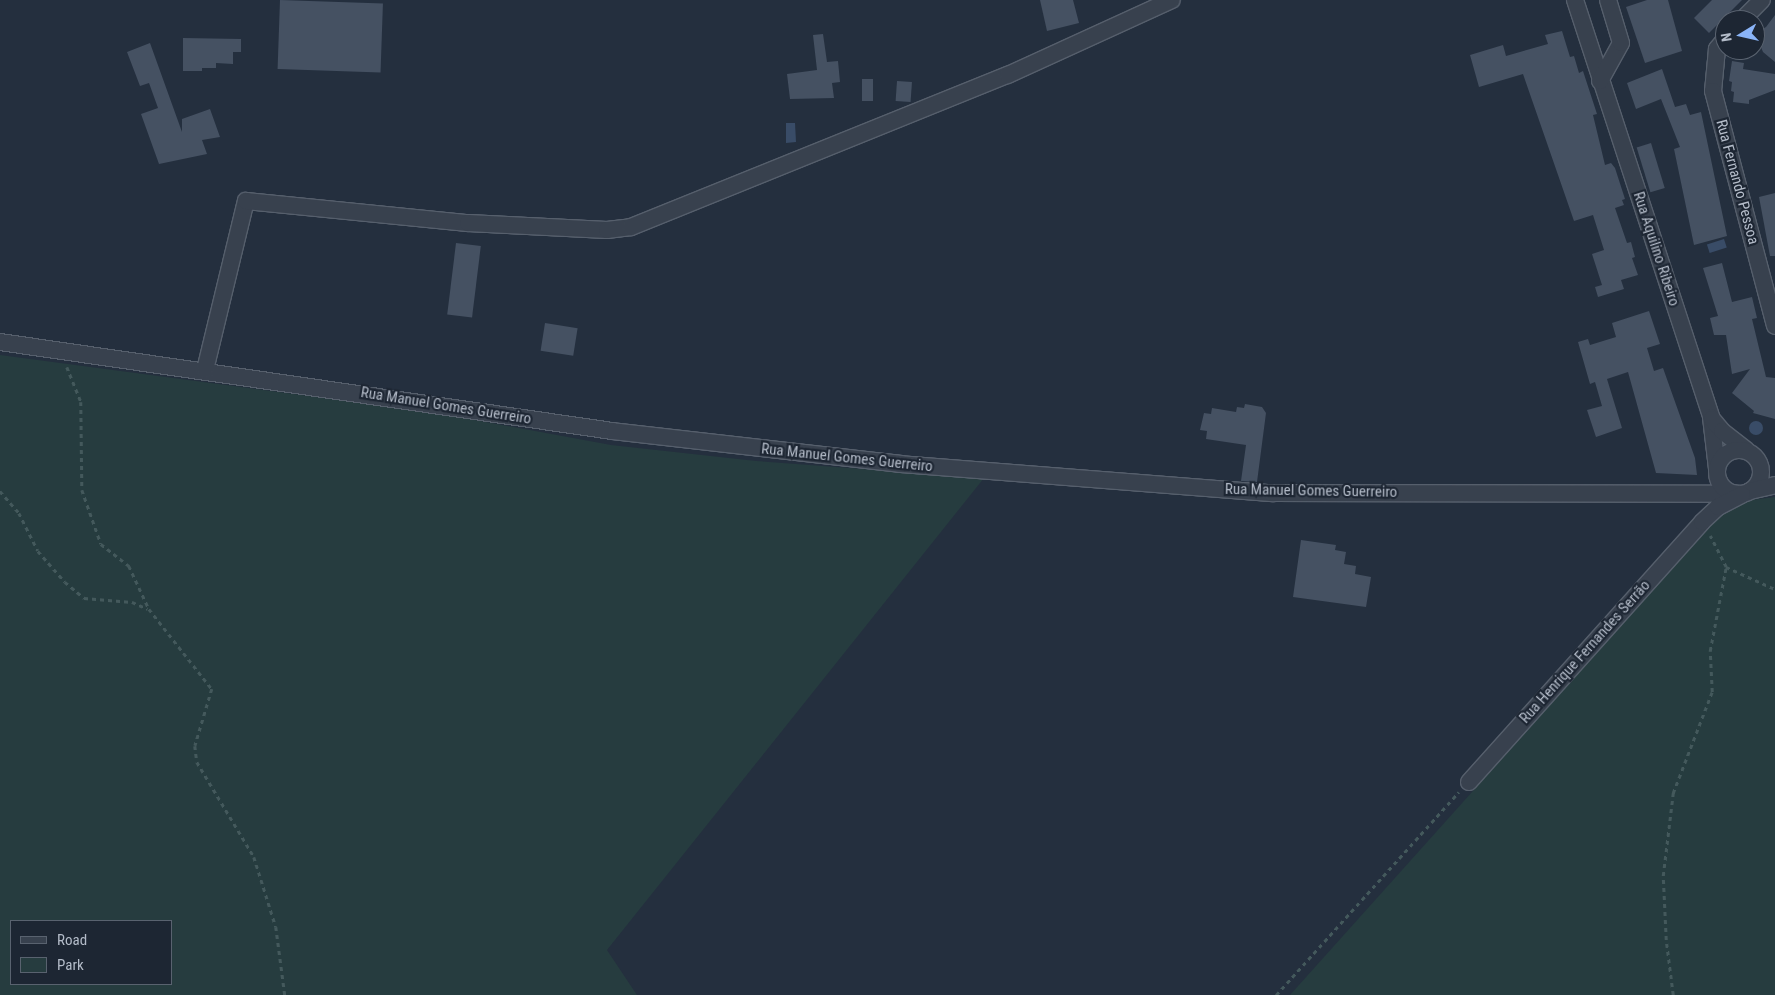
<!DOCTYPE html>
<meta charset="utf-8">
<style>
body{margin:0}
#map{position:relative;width:1775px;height:995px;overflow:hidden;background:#242f3e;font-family:"Roboto Condensed",sans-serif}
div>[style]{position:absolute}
.green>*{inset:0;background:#263c3f}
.water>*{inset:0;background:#394c67;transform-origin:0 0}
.round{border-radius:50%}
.building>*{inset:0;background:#455162;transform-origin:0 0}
.path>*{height:2.5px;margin-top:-1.25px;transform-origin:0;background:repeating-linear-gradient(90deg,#44595c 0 4px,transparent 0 8px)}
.roads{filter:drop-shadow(1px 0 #565f6c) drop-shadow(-1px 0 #565f6c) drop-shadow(0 1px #565f6c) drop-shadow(0 -1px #565f6c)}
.minor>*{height:16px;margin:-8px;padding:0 8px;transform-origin:8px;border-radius:8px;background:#38414e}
.minor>.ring{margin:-8px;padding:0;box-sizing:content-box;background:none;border:16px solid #38414e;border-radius:50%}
span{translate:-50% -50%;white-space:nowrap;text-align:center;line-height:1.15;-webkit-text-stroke:4.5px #1d2633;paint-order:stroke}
.street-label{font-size:15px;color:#b4bcc9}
.legend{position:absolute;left:10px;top:920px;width:162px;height:65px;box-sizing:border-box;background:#1d2633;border:1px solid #59626f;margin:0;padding:6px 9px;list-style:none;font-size:15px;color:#b4bcc9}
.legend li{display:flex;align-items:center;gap:10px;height:25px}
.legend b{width:25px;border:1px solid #59626f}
.north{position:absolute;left:1715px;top:10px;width:50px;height:50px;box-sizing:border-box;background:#1d2633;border:1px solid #59626f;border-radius:50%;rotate:261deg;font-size:14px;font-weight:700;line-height:20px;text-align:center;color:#b4bcc9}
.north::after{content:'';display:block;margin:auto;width:18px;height:22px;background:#8ab4f8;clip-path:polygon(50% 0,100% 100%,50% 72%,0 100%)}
</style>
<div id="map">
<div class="green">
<div style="clip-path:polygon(evenodd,0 355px,437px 413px,611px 445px,756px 461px,984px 478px,607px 950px,637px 995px,0 995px,0 355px,11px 921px,171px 921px,171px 984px,11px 984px,11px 921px)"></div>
<div style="clip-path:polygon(1775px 497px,1775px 995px,1290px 995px,1723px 512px,1743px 501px)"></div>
</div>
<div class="water">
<div style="clip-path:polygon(786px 123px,795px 123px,796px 142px,786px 143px)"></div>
<div style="left:1724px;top:239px;width:9px;height:18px;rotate:72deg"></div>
<div class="round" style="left:1749px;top:421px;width:14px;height:14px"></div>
</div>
<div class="building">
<div style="left:280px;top:0;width:103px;height:69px;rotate:2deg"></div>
<div style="clip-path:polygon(1040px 0,1073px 0,1079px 23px,1047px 31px)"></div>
<div style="clip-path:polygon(1647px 0,1668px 0,1682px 51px,1645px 63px,1626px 7px)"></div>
<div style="clip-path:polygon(1712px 0,1742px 0,1709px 33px,1694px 18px)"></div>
<div style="clip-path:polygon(1775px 15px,1775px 62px,1763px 52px,1755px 33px,1766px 27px)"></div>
<div style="clip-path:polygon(1562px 31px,1570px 57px,1574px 56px,1579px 73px,1583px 71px,1597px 114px,1593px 115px,1605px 165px,1611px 163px,1615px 168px,1625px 199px,1622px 200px,1624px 205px,1615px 208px,1627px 243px,1631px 242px,1635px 257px,1632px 258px,1638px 275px,1621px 280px,1624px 289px,1598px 297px,1595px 287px,1602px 285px,1592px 254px,1604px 250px,1593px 215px,1574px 221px,1523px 74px,1479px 87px,1470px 55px,1503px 45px,1506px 56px,1548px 44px,1545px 35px)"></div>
<div style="clip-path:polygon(823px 34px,827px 62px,838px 61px,840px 82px,832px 83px,834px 98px,790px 99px,787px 74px,817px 70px,813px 35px)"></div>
<div style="clip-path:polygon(183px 38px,241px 39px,241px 52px,233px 52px,233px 64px,216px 63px,216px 68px,202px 68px,202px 71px,183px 71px)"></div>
<div style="clip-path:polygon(150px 43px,182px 132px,182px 119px,210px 109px,220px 137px,202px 140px,207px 154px,159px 164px,141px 114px,158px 108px,149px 83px,140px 86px,127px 52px)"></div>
<div style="clip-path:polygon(1732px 61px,1744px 63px,1743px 69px,1775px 74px,1775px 90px,1749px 100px,1749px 104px,1733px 102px,1734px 92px,1731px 91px,1732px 82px,1729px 81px)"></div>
<div style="clip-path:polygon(1662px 69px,1675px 107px,1686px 104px,1690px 115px,1701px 112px,1727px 236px,1694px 245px,1674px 149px,1680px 147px,1661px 99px,1636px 109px,1627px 83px)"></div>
<div style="left:862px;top:79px;width:11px;height:22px"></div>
<div style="left:897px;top:81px;width:15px;height:20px;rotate:4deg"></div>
<div style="left:1651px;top:143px;width:47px;height:15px;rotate:73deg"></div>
<div style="clip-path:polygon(1775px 193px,1775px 256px,1770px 256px,1759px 197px)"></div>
<div style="left:456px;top:243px;width:25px;height:72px;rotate:7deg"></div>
<div style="clip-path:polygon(1722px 263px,1732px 302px,1752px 297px,1757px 318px,1752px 319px,1766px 377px,1775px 378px,1775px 419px,1753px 413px,1754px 411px,1732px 393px,1750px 369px,1732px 374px,1726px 335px,1714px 335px,1710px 318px,1718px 316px,1703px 268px)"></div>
<div style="clip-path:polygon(1649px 311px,1660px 344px,1647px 348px,1654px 371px,1663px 368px,1695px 458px,1697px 475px,1656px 473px,1628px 372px,1607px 379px,1622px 428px,1596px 437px,1587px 410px,1602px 406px,1595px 382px,1590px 384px,1578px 342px,1588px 339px,1590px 345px,1616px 337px,1612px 323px)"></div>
<div style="left:545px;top:323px;width:33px;height:28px;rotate:9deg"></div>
<div style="clip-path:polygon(1245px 404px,1262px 407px,1266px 413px,1257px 482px,1241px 481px,1246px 445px,1206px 439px,1207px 431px,1200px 430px,1204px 413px,1211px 414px,1212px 408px,1236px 412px,1237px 407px,1244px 408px)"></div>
<div style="clip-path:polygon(1301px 540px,1336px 545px,1335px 550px,1346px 552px,1344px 564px,1356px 566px,1355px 574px,1371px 577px,1366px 607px,1293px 597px)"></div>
</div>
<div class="path">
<div style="left:67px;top:367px;width:38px;rotate:68deg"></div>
<div style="left:81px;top:402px;width:88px;rotate:89.3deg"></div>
<div style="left:82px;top:490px;width:57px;rotate:70.6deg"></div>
<div style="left:101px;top:544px;width:36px;rotate:38deg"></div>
<div style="left:129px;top:566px;width:47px;rotate:65.1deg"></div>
<div style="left:149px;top:609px;width:102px;rotate:51.8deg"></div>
<div style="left:212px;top:689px;width:59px;rotate:106.6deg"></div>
<div style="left:195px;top:746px;width:16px;rotate:83deg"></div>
<div style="left:197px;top:762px;width:111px;rotate:59deg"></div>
<div style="left:254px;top:857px;width:73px;rotate:72.6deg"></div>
<div style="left:276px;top:927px;width:69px;rotate:82.5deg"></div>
<div style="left:0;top:491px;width:29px;rotate:49deg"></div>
<div style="left:19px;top:513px;width:42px;rotate:63.4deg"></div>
<div style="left:38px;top:551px;width:41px;rotate:48.9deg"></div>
<div style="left:65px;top:582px;width:25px;rotate:40deg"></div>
<div style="left:84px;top:598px;width:48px;rotate:4.8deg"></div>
<div style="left:132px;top:602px;width:17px;rotate:24deg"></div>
<div style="left:1726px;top:567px;width:54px;rotate:24.2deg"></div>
<div style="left:1276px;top:995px;width:273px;rotate:-48deg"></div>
<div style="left:1673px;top:995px;width:55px;rotate:-97.3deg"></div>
<div style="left:1666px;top:940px;width:64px;rotate:-92.7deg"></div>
<div style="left:1663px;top:876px;width:84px;rotate:-83.1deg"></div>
<div style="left:1673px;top:793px;width:108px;rotate:-68.9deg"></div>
<div style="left:1712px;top:692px;width:41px;rotate:-92.8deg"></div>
<div style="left:1710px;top:651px;width:86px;rotate:-79.2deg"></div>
<div style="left:1726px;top:567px;width:35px;rotate:-117deg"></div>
</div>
<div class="roads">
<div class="minor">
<div style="left:1575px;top:0;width:439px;rotate:71.9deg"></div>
<div style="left:1711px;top:417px;width:52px;rotate:83.4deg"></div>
<div style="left:1742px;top:20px;width:28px;rotate:-45deg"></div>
<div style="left:1725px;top:39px;width:13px;rotate:129deg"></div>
<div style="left:1717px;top:49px;width:42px;rotate:95.4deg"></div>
<div style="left:1713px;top:91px;width:243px;rotate:75.2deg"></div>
<div style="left:1600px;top:81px;width:43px;rotate:-61.1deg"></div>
<div style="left:1621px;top:43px;width:45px;rotate:-106.8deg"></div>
<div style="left:0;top:342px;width:618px;rotate:8.27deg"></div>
<div style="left:612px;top:431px;width:290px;rotate:6.5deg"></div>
<div style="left:900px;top:464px;width:373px;rotate:4.5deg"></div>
<div style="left:1272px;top:493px;width:465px;rotate:0.1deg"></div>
<div style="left:205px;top:370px;width:174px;rotate:-76.4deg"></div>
<div style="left:246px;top:201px;width:223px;rotate:5.7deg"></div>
<div style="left:468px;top:223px;width:139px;rotate:2.9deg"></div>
<div style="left:607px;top:230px;width:24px;rotate:-7deg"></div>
<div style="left:631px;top:227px;width:406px;rotate:-22deg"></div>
<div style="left:1008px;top:75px;width:180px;rotate:-24.6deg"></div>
<div style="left:1712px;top:419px;width:16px;rotate:50deg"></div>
<div style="left:1722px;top:431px;width:31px;rotate:38deg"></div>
<div class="ring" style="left:1717px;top:450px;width:28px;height:28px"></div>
<div style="left:1750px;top:491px;width:26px;rotate:-13deg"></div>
<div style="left:1469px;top:782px;width:349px;rotate:-48.1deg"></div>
<div style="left:1702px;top:522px;width:22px;rotate:-43deg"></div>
<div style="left:1718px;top:507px;width:27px;rotate:-27deg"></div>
</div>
</div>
<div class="street-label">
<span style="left:1737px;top:182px;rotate:75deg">Rua Fernando Pessoa</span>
<span style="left:1656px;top:249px;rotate:72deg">Rua Aquilino Ribeiro</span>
<span style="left:446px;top:406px;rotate:9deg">Rua Manuel Gomes Guerreiro</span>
<span style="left:847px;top:458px;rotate:6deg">Rua Manuel Gomes Guerreiro</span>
<span style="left:1311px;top:491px;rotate:1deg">Rua Manuel Gomes Guerreiro</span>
<span style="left:1585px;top:652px;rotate:-48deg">Rua Henrique Fernandes Serrão</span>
</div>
<ul class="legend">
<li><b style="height:6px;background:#38414e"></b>Road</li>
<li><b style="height:14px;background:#263c3f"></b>Park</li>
</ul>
<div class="north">N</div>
</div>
